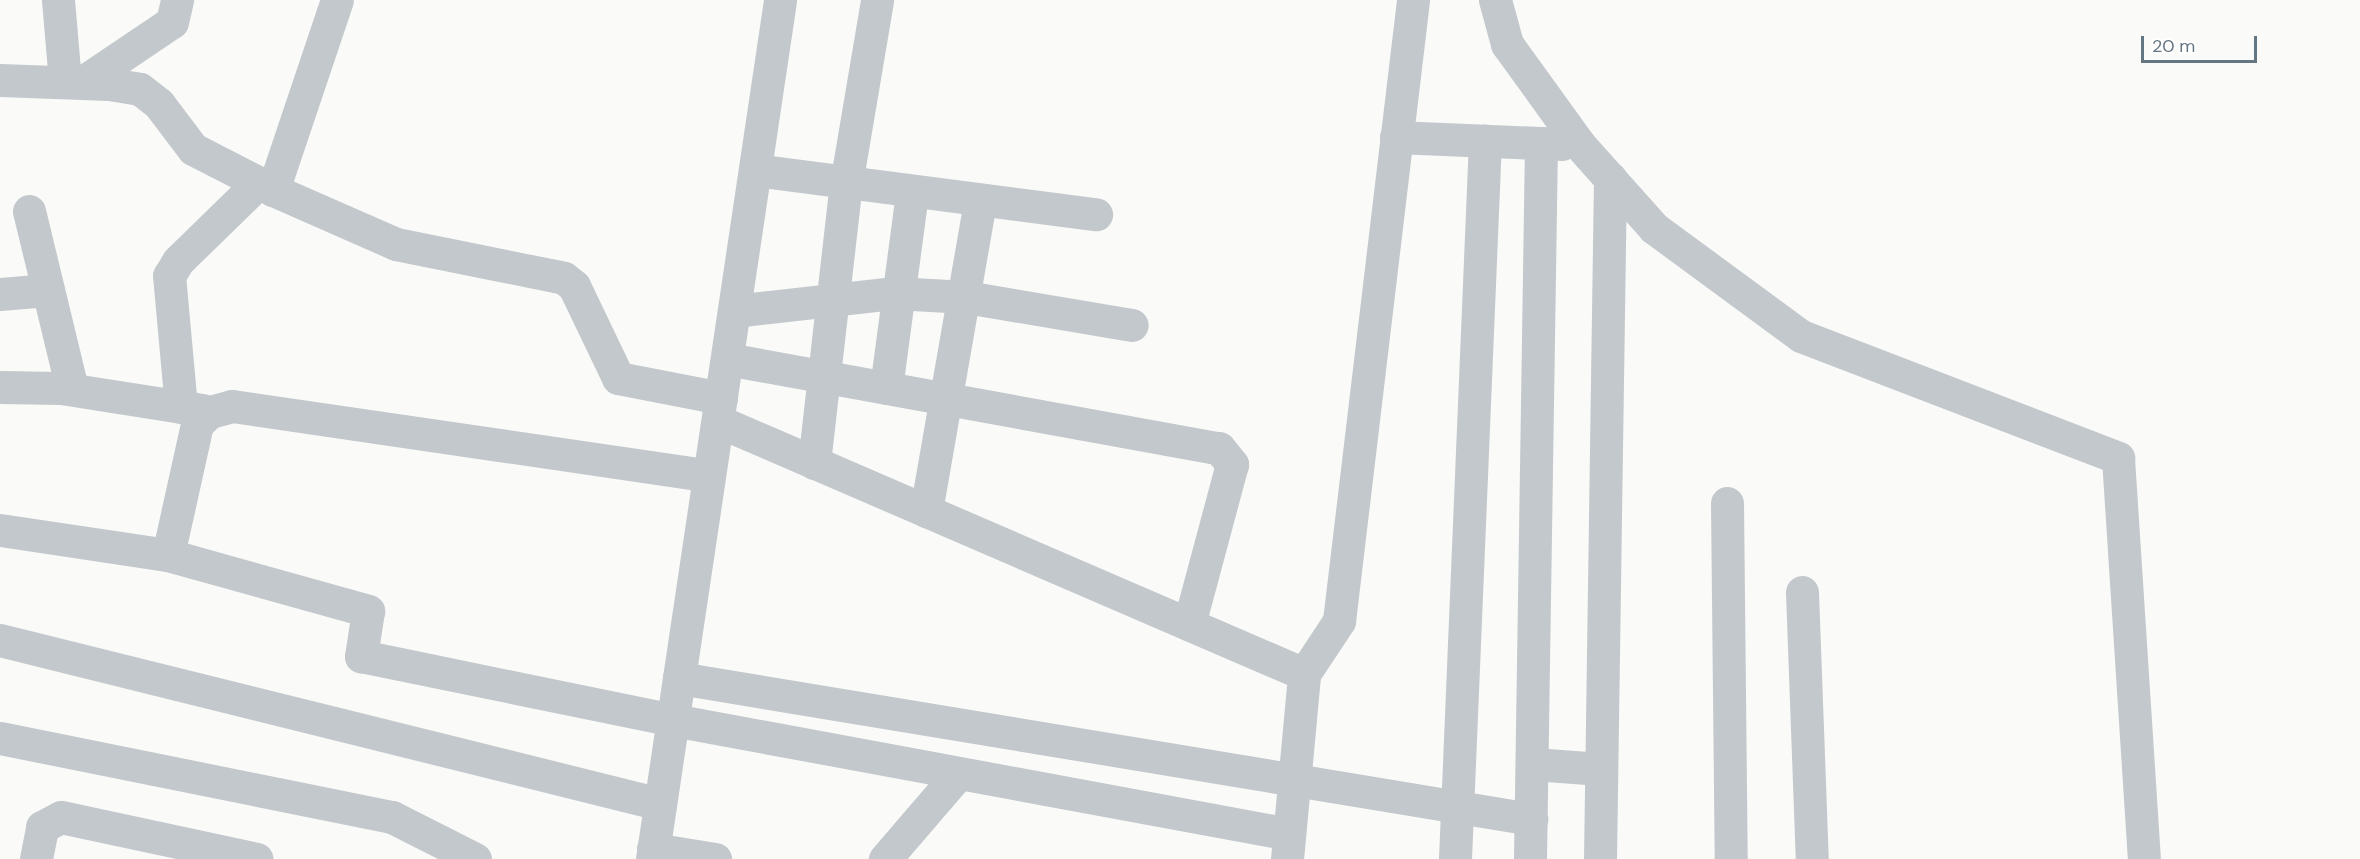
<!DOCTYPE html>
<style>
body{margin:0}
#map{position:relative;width:2360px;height:859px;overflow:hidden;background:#fafaf8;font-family:"DM Sans",sans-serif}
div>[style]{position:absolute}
.minor>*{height:33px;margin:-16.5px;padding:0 16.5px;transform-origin:16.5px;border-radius:16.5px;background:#c3c8cc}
span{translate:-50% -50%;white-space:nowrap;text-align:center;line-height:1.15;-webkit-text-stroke:6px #fff;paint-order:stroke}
.scale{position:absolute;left:2141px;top:36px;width:116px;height:27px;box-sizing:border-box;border:3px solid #657683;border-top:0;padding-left:8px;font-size:18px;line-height:21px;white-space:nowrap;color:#657683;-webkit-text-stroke:4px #fff;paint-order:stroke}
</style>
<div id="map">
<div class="minor">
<div style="left:58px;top:0;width:82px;rotate:85.1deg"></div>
<div style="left:1495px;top:0;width:46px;rotate:74.7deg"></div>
<div style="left:1507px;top:44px;width:123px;rotate:54.2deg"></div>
<div style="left:1579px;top:144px;width:113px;rotate:48.2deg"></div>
<div style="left:1654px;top:228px;width:182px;rotate:36.3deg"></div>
<div style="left:1801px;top:336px;width:340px;rotate:21deg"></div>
<div style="left:2118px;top:458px;width:402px;rotate:86.3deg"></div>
<div style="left:0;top:80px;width:109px;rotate:2.1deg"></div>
<div style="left:109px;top:84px;width:31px;rotate:9deg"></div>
<div style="left:140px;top:89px;width:24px;rotate:38deg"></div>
<div style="left:159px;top:104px;width:56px;rotate:52.9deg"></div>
<div style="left:193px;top:149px;width:90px;rotate:27.1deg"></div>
<div style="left:273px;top:190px;width:134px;rotate:23.7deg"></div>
<div style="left:396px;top:244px;width:171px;rotate:11.4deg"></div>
<div style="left:564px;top:278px;width:13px;rotate:39deg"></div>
<div style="left:574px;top:286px;width:102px;rotate:64.4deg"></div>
<div style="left:618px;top:378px;width:105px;rotate:11deg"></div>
<div style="left:83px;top:82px;width:107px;rotate:-34deg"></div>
<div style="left:172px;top:22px;width:23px;rotate:-77deg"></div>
<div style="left:1396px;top:137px;width:166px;rotate:2.4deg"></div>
<div style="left:755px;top:170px;width:344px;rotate:7.4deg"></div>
<div style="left:273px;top:190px;width:200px;rotate:-71.4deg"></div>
<div style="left:29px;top:211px;width:183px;rotate:76.4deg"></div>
<div style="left:0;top:294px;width:48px;rotate:-4.8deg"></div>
<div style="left:734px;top:311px;width:162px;rotate:-6.4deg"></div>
<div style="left:895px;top:293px;width:71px;rotate:3.2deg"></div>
<div style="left:966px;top:297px;width:168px;rotate:9.6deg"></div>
<div style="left:727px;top:359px;width:500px;rotate:10.3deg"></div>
<div style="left:1219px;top:448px;width:21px;rotate:51deg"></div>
<div style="left:1232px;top:464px;width:166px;rotate:105deg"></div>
<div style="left:0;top:387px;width:61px;rotate:0.9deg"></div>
<div style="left:61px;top:388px;width:143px;rotate:8.9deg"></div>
<div style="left:886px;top:388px;width:198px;rotate:-82.4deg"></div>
<div style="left:181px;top:407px;width:132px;rotate:-95.2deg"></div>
<div style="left:169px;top:276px;width:17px;rotate:-59deg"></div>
<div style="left:178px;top:261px;width:112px;rotate:-44.3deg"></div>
<div style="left:718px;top:421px;width:638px;rotate:23.35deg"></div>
<div style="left:814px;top:463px;width:281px;rotate:-83.5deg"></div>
<div style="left:846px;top:184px;width:187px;rotate:-80.4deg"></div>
<div style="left:1727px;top:503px;width:356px;rotate:89.4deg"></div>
<div style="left:926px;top:511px;width:316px;rotate:-80.1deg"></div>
<div style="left:0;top:530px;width:170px;rotate:8.5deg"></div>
<div style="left:168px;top:555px;width:134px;rotate:-77.5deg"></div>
<div style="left:197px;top:424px;width:18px;rotate:-43deg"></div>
<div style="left:210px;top:412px;width:23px;rotate:-15deg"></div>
<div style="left:232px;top:406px;width:482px;rotate:8.3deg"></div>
<div style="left:168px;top:555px;width:208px;rotate:15.6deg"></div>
<div style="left:368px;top:611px;width:46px;rotate:98.8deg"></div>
<div style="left:361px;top:656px;width:318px;rotate:11.6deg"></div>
<div style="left:673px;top:720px;width:626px;rotate:10.48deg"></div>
<div style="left:1802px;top:592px;width:267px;rotate:87.9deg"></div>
<div style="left:0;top:640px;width:680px;rotate:13.95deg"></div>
<div style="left:679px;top:678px;width:864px;rotate:9.4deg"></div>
<div style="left:0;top:738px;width:400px;rotate:11.4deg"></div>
<div style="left:392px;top:817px;width:93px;rotate:26.8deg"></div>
<div style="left:1533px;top:764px;width:68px;rotate:4.2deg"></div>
<div style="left:653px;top:849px;width:63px;rotate:9.2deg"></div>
<div style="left:36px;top:859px;width:33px;rotate:-79deg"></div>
<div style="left:42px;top:827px;width:21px;rotate:-28deg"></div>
<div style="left:61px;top:817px;width:200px;rotate:12.1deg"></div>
<div style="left:652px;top:859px;width:868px;rotate:-81.52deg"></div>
<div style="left:885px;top:859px;width:113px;rotate:-49.3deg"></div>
<div style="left:1287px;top:859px;width:186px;rotate:-84.7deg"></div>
<div style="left:1304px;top:674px;width:64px;rotate:-56.6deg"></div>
<div style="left:1339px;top:621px;width:625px;rotate:-83.2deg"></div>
<div style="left:1455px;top:859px;width:719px;rotate:-87.61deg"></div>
<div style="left:1530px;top:859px;width:716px;rotate:-89.12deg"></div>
<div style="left:1600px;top:859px;width:681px;rotate:-89.16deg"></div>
</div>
<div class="scale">20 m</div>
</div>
